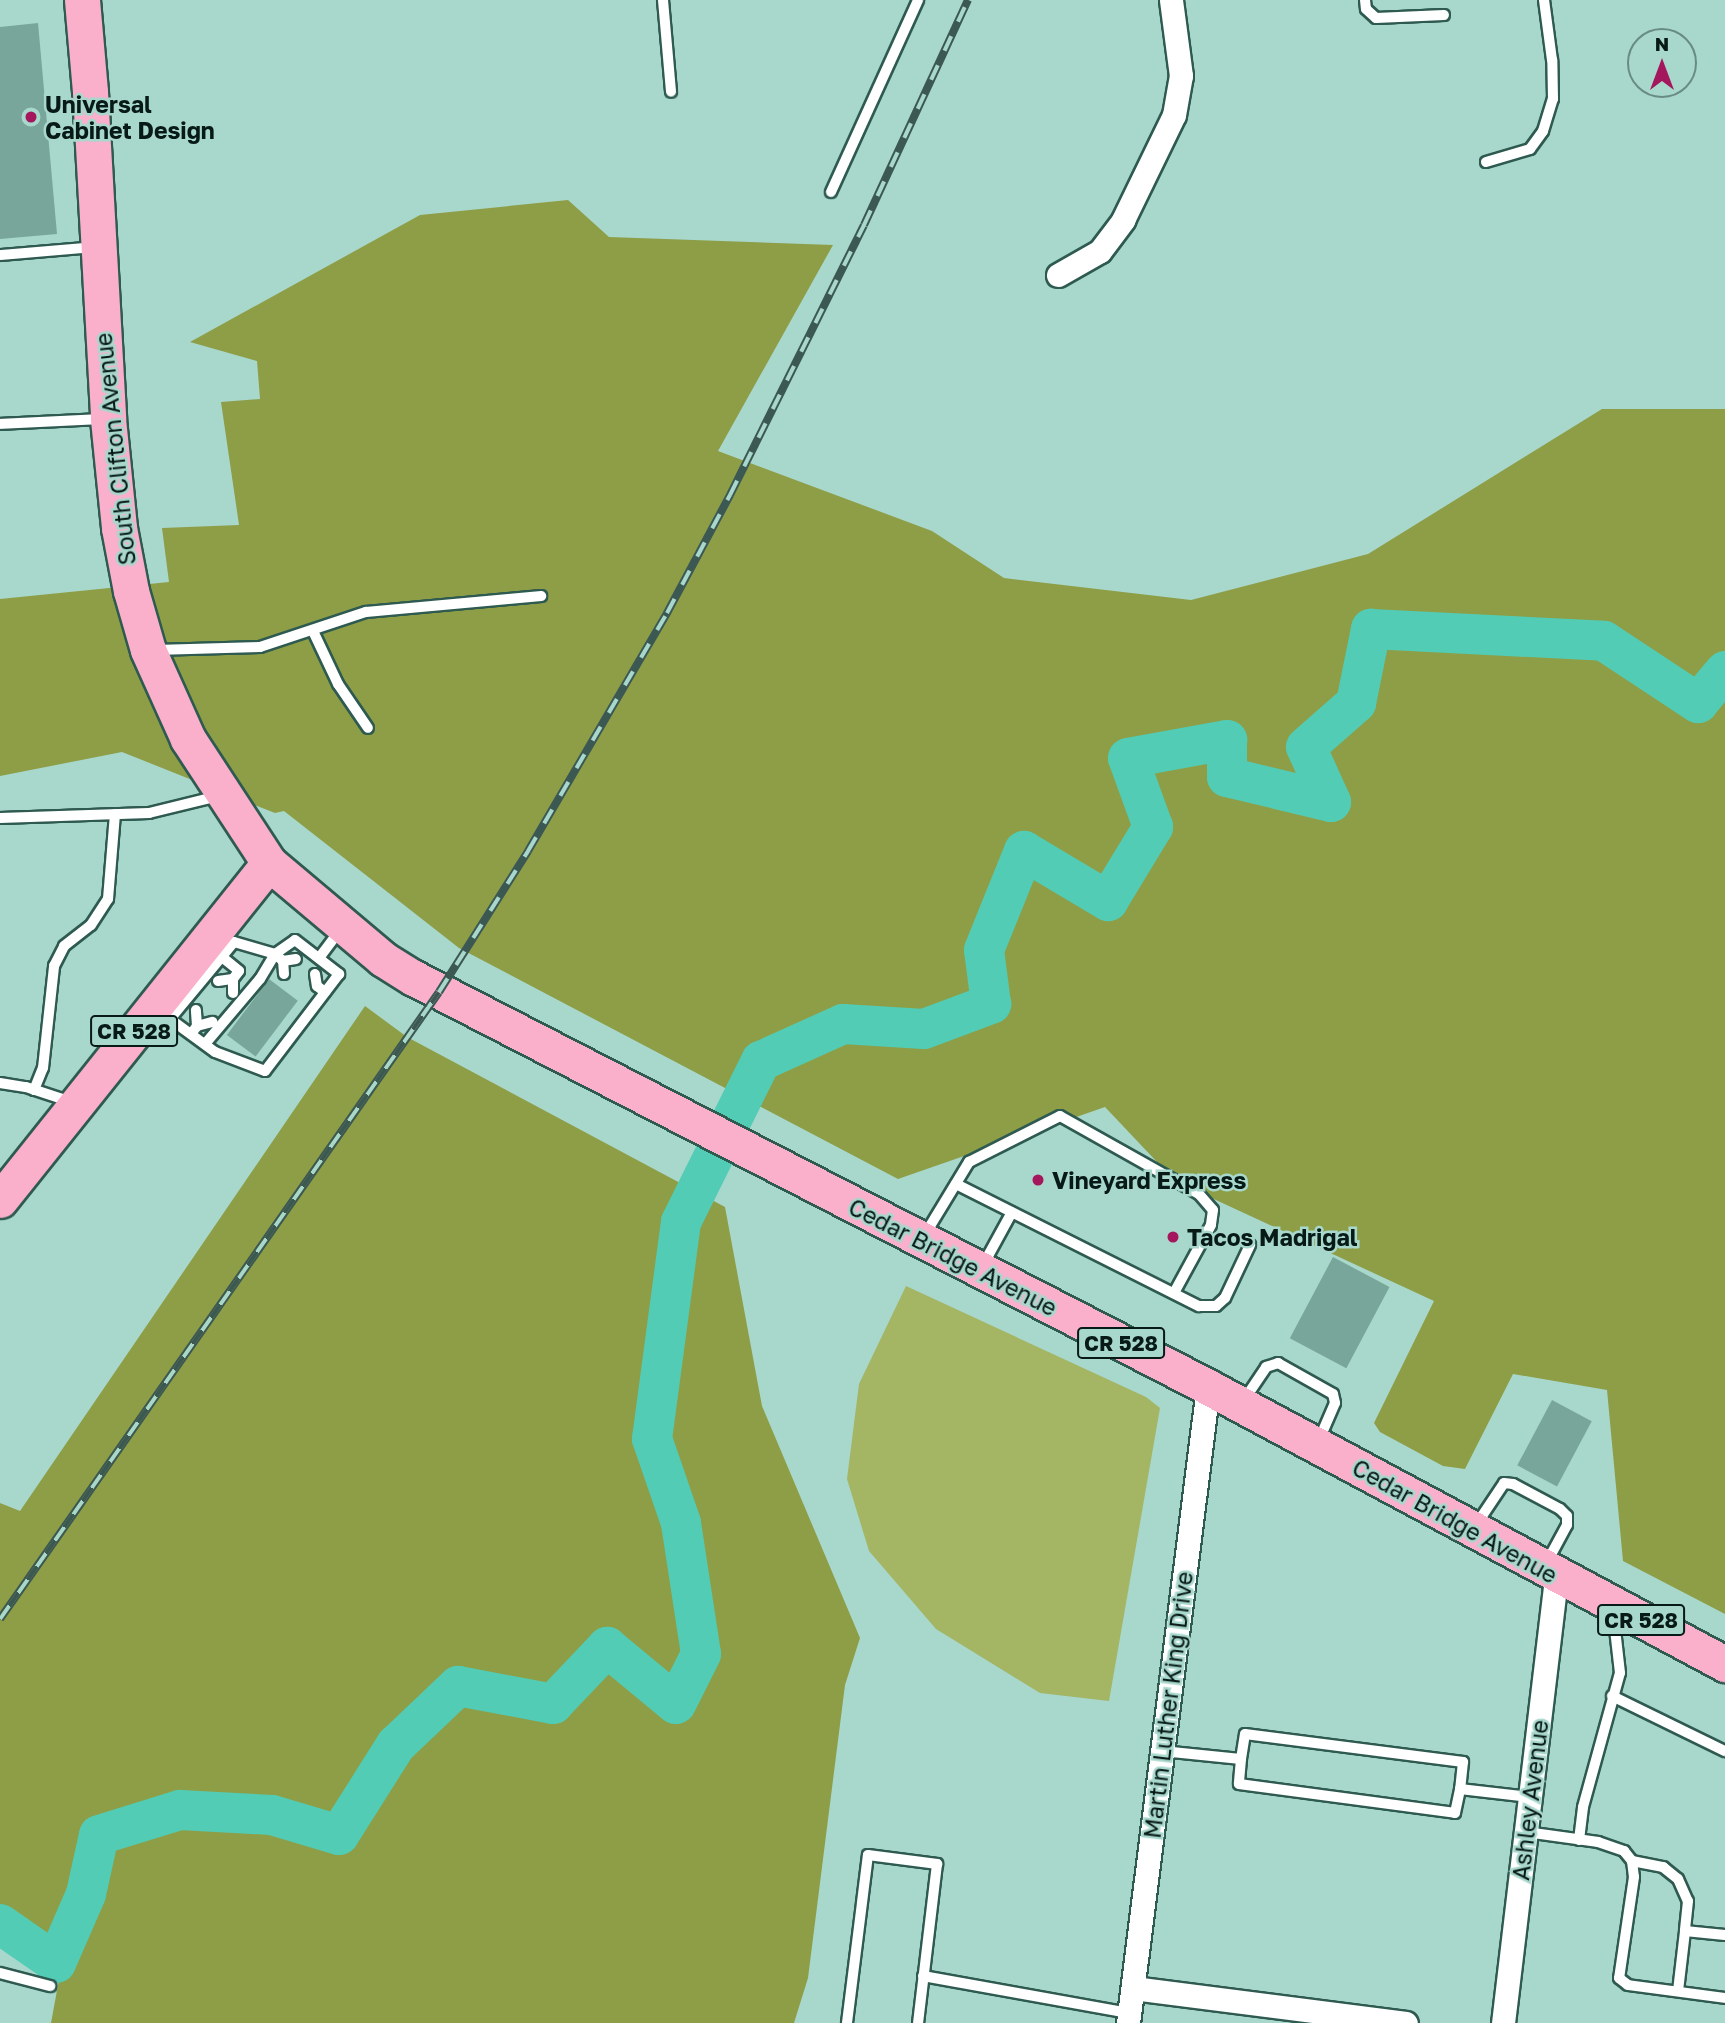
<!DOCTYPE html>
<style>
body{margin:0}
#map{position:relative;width:1725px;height:2023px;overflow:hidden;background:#a8d7cc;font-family:"Golos Text",sans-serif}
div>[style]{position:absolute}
.green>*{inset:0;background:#a4b564}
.forest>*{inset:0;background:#8e9e47}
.river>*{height:40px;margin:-20px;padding:0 20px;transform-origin:20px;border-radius:20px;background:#52ccb5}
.building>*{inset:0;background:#79a69b;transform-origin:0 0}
.roads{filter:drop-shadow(2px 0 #2e5a50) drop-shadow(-2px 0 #2e5a50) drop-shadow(0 2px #2e5a50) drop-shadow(0 -2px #2e5a50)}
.service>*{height:10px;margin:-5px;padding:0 5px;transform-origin:5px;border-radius:5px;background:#fff}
.minor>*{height:23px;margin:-11.5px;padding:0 11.5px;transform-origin:11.5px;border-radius:11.5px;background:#fff}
.primary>*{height:35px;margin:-17.5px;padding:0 17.5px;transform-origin:17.5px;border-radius:17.5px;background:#faafcb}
.rail>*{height:8px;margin-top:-4px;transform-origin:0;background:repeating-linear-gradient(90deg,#a8d7cc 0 16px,#3c5852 0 32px);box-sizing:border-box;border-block:2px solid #3c5852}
.dots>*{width:19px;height:19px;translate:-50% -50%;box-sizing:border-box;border:4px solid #a8d7cc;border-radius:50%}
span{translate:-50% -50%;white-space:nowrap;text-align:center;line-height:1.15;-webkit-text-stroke:5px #a8d7cc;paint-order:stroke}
.shield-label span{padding:2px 5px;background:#a8d7cc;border:2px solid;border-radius:5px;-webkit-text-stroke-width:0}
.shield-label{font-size:21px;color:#081a16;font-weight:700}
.poi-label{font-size:23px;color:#081a16;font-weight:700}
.left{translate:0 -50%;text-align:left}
.street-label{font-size:23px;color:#081a16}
.north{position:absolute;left:1627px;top:28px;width:70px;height:70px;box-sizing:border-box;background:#a8d7cc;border:2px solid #688b83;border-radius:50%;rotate:0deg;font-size:19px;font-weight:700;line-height:28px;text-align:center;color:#081a16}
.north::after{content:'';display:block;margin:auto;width:24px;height:32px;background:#a5175c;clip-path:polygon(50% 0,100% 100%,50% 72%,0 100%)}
</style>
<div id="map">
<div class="green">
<div style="clip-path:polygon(906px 1286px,1146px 1397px,1160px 1408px,1109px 1701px,1040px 1693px,936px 1629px,869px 1551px,847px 1479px,859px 1384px)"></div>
</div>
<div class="forest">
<div style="clip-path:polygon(568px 200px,609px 237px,833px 245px,718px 451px,932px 531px,1004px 578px,1191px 600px,1368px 554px,1602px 409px,1725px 409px,1725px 1614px,1623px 1561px,1607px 1390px,1513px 1374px,1465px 1469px,1443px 1466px,1380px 1432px,1374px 1423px,1434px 1301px,1175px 1181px,1105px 1107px,898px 1179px,459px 948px,284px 811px,275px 813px,122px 752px,0 776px,0 599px,169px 582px,162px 528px,239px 525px,221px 402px,260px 399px,257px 361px,190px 342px,420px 215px)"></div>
<div style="clip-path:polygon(365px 1006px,407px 1037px,725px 1207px,762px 1406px,860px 1638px,845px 1685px,808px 1978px,794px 2023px,51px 2023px,60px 1974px,0 1948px,0 1503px,20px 1511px)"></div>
</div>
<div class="river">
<div style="left:0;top:1924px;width:68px;rotate:34.9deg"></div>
<div style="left:56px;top:1963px;width:75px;rotate:-66.5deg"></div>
<div style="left:86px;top:1894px;width:60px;rotate:-77.6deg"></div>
<div style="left:99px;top:1835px;width:85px;rotate:-17.2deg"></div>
<div style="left:180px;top:1810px;width:92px;rotate:3.1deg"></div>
<div style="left:272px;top:1815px;width:70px;rotate:16.6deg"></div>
<div style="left:339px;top:1835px;width:107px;rotate:-57.7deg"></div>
<div style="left:396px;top:1745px;width:86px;rotate:-43.6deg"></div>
<div style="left:458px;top:1686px;width:97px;rotate:10.7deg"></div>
<div style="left:553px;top:1704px;width:79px;rotate:-46.5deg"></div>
<div style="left:607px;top:1647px;width:89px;rotate:39.6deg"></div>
<div style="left:676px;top:1704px;width:56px;rotate:-63.4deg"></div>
<div style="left:701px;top:1654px;width:133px;rotate:-98.7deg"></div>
<div style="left:681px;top:1523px;width:89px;rotate:-109deg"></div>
<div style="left:652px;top:1439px;width:219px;rotate:-82.4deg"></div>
<div style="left:681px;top:1222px;width:180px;rotate:-63.6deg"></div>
<div style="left:761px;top:1061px;width:90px;rotate:-24.3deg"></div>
<div style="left:843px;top:1024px;width:81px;rotate:3.5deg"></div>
<div style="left:924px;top:1029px;width:72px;rotate:-20.5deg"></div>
<div style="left:991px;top:1004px;width:54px;rotate:-97.4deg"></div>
<div style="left:984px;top:950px;width:107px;rotate:-68deg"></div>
<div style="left:1024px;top:851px;width:98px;rotate:30.8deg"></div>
<div style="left:1108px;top:901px;width:87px;rotate:-58.7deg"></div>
<div style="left:1153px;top:827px;width:73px;rotate:-109.9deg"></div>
<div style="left:1128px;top:758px;width:101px;rotate:-10.3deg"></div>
<div style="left:1227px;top:740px;width:37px;rotate:90deg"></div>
<div style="left:1227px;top:777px;width:107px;rotate:13.5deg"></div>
<div style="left:1331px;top:802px;width:60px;rotate:-114.4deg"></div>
<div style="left:1306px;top:747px;width:67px;rotate:-41.3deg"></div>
<div style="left:1356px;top:703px;width:76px;rotate:-78.5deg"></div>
<div style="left:1371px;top:629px;width:233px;rotate:2.9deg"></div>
<div style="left:1604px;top:641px;width:113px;rotate:33.4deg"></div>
<div style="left:1698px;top:703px;width:42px;rotate:-49.8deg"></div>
</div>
<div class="building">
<div style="clip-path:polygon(38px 23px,57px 234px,0 239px,0 27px)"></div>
<div style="left:269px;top:979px;width:36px;height:70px;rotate:37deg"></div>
<div style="left:1333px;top:1257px;width:64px;height:92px;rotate:28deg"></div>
<div style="left:1552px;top:1400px;width:45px;height:74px;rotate:28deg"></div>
</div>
<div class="roads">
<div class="service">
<div style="left:663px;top:0;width:92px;rotate:85deg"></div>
<div style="left:1365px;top:0;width:9px;rotate:84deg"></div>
<div style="left:1366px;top:9px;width:13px;rotate:42deg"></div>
<div style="left:1376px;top:18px;width:68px;rotate:-2.5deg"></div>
<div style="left:1486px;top:162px;width:46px;rotate:-16.5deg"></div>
<div style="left:1530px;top:149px;width:22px;rotate:-54deg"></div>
<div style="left:1543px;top:131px;width:34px;rotate:-73deg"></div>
<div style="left:1553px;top:99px;width:39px;rotate:-91deg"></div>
<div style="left:1552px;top:60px;width:61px;rotate:-97.6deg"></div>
<div style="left:831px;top:192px;width:211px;rotate:-65.6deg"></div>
<div style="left:0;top:255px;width:95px;rotate:-4.8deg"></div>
<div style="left:0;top:424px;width:102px;rotate:-2.8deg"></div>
<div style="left:313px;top:631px;width:59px;rotate:64.7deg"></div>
<div style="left:338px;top:684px;width:53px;rotate:55.7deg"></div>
<div style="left:155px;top:650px;width:105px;rotate:-1.6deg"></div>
<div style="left:260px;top:647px;width:112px;rotate:-18.3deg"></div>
<div style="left:366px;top:612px;width:176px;rotate:-5.2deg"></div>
<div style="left:0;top:818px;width:149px;rotate:-1.9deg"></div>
<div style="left:149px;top:813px;width:72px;rotate:-13.7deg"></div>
<div style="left:295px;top:940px;width:56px;rotate:37.7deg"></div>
<div style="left:339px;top:974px;width:122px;rotate:127.3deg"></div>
<div style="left:265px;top:1071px;width:53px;rotate:-159.2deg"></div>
<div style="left:215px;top:1052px;width:56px;rotate:-143.7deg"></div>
<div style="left:170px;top:1019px;width:100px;rotate:-50.3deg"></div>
<div style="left:234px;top:942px;width:43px;rotate:16.3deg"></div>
<div style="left:275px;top:954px;width:24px;rotate:-35deg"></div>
<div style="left:222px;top:957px;width:22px;rotate:39deg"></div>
<div style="left:239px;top:971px;width:10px;rotate:127deg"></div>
<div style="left:319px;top:958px;width:36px;rotate:-53deg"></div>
<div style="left:284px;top:974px;width:13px;rotate:-94deg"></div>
<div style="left:283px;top:961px;width:13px;rotate:-9deg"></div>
<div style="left:315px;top:974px;width:12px;rotate:81deg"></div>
<div style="left:317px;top:986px;width:10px;rotate:37deg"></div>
<div style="left:218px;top:981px;width:15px;rotate:-8deg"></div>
<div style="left:233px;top:979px;width:14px;rotate:90deg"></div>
<div style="left:197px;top:1026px;width:16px;rotate:-15deg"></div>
<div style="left:191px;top:1034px;width:10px;rotate:-53deg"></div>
<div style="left:197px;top:1026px;width:16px;rotate:-94deg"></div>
<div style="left:205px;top:1044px;width:85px;rotate:-49.8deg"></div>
<div style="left:260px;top:979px;width:29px;rotate:-59deg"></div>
<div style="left:275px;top:954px;width:11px;rotate:41deg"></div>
<div style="left:0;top:1083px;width:26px;rotate:9deg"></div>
<div style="left:26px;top:1087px;width:48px;rotate:18.1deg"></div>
<div style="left:34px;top:1090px;width:24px;rotate:-68deg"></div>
<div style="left:43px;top:1068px;width:103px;rotate:-83.8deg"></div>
<div style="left:54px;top:966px;width:22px;rotate:-63deg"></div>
<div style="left:64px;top:946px;width:34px;rotate:-38deg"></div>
<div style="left:91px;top:925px;width:31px;rotate:-57deg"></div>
<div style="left:108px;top:899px;width:85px;rotate:-85.3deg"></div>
<div style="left:956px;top:1184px;width:272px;rotate:26.7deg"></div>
<div style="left:1199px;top:1306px;width:17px"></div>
<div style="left:1216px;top:1306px;width:12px;rotate:-42deg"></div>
<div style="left:1225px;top:1298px;width:59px;rotate:-64.7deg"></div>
<div style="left:924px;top:1236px;width:87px;rotate:-58.7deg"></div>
<div style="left:969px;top:1162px;width:102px;rotate:-26.8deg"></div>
<div style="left:1060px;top:1116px;width:159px;rotate:29.3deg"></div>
<div style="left:1199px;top:1194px;width:21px;rotate:49deg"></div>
<div style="left:1213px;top:1210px;width:15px;rotate:98deg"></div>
<div style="left:1211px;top:1225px;width:77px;rotate:118.6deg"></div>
<div style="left:983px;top:1265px;width:60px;rotate:-61.3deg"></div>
<div style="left:1244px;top:1400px;width:40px;rotate:-56deg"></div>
<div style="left:1266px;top:1367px;width:13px;rotate:-18deg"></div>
<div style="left:1278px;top:1363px;width:63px;rotate:29.4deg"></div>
<div style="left:1333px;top:1394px;width:9px;rotate:77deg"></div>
<div style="left:1335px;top:1403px;width:40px;rotate:113.4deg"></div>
<div style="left:1476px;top:1525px;width:50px;rotate:-56.3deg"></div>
<div style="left:1504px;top:1483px;width:9px;rotate:6deg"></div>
<div style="left:1513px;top:1484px;width:53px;rotate:28deg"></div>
<div style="left:1560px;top:1509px;width:10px;rotate:45deg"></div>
<div style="left:1567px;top:1516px;width:9px;rotate:90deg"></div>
<div style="left:1567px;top:1525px;width:44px;rotate:118.3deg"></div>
<div style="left:1612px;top:1696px;width:126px;rotate:26deg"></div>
<div style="left:1162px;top:1751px;width:79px;rotate:5.8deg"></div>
<div style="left:1241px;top:1759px;width:25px;rotate:-81deg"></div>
<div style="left:1245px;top:1734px;width:220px;rotate:7.3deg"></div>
<div style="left:1463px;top:1762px;width:27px;rotate:96deg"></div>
<div style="left:1460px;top:1789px;width:70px;rotate:6.5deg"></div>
<div style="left:1241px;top:1759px;width:25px;rotate:95deg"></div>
<div style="left:1239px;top:1784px;width:218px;rotate:7.6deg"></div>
<div style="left:1455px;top:1813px;width:25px;rotate:-78deg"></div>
<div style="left:1526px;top:1832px;width:73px;rotate:7.9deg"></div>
<div style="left:1598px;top:1842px;width:28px;rotate:19deg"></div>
<div style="left:1624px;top:1851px;width:13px;rotate:51deg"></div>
<div style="left:1632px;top:1861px;width:16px;rotate:83deg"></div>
<div style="left:1634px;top:1877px;width:102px;rotate:98.4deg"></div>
<div style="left:1619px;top:1978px;width:11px;rotate:38deg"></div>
<div style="left:1628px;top:1985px;width:98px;rotate:7.6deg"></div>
<div style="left:1579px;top:1840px;width:33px;rotate:-83deg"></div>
<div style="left:1583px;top:1807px;width:139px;rotate:-74.6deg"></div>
<div style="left:1620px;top:1673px;width:61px;rotate:-96.5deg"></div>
<div style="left:1632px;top:1861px;width:32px;rotate:11deg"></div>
<div style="left:1663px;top:1867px;width:19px;rotate:39deg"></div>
<div style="left:1678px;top:1879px;width:24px;rotate:66deg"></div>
<div style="left:1688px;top:1901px;width:30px;rotate:96deg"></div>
<div style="left:1685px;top:1931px;width:40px;rotate:5.7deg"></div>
<div style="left:0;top:1973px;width:52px;rotate:14.6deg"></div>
<div style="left:923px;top:1976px;width:209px;rotate:10.2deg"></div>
<div style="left:1678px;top:1991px;width:60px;rotate:-83.3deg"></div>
<div style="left:847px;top:2023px;width:169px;rotate:-82.9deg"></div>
<div style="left:868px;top:1855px;width:70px;rotate:7.4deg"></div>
<div style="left:937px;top:1864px;width:160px;rotate:96.8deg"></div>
</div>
<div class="minor">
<div style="left:1058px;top:275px;width:48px;rotate:-29.7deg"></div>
<div style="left:1100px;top:251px;width:39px;rotate:-53deg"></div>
<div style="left:1123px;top:220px;width:117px;rotate:-64.1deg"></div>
<div style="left:1174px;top:115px;width:40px;rotate:-80deg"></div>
<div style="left:1181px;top:76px;width:77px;rotate:-97.5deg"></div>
<div style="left:1133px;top:1988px;width:275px;rotate:7.3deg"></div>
<div style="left:1128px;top:2023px;width:641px;rotate:-82.83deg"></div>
<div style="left:1503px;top:2023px;width:450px;rotate:-83.2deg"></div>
</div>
<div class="primary">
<div style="left:82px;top:0;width:92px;rotate:85deg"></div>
<div style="left:90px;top:92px;width:327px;rotate:86.8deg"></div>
<div style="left:108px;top:419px;width:110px;rotate:84.2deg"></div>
<div style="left:119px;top:528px;width:64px;rotate:79.2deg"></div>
<div style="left:131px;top:591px;width:61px;rotate:73.9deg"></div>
<div style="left:148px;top:650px;width:98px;rotate:65.8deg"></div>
<div style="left:188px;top:739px;width:148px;rotate:56.8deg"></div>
<div style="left:269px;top:863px;width:149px;rotate:40.1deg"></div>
<div style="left:383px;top:959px;width:36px;rotate:32deg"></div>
<div style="left:414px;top:978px;width:893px;rotate:27.25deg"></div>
<div style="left:1208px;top:1387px;width:587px;rotate:28.18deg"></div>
<div style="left:0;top:1200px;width:431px;rotate:-51.4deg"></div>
</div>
</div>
<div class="rail">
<div style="left:0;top:1619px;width:765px;rotate:-55deg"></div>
<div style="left:439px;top:992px;width:167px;rotate:-57.7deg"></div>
<div style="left:528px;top:851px;width:276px;rotate:-59.7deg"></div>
<div style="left:667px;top:613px;width:134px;rotate:-61.9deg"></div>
<div style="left:730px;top:495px;width:301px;rotate:-63.6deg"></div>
<div style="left:864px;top:225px;width:248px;rotate:-65.2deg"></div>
</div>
<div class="dots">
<div style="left:31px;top:117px;background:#a5175c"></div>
<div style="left:1038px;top:1180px;background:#a5175c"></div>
<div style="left:1173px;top:1237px;background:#a5175c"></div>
</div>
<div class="shield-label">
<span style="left:134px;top:1031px">CR 528</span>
<span style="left:1121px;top:1343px">CR 528</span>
<span style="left:1641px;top:1620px">CR 528</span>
</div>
<div class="poi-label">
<span class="left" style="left:45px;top:117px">Universal<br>Cabinet Design</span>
<span class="left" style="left:1052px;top:1180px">Vineyard Express</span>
<span class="left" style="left:1187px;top:1237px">Tacos Madrigal</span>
</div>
<div class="street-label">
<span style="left:115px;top:449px;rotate:-96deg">South Clifton Avenue</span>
<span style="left:953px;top:1257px;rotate:27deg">Cedar Bridge Avenue</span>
<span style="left:1455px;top:1521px;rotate:29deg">Cedar Bridge Avenue</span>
<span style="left:1168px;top:1705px;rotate:-83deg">Martin Luther King Drive</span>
<span style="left:1530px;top:1800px;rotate:-83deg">Ashley Avenue</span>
</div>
<div class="north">N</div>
</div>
